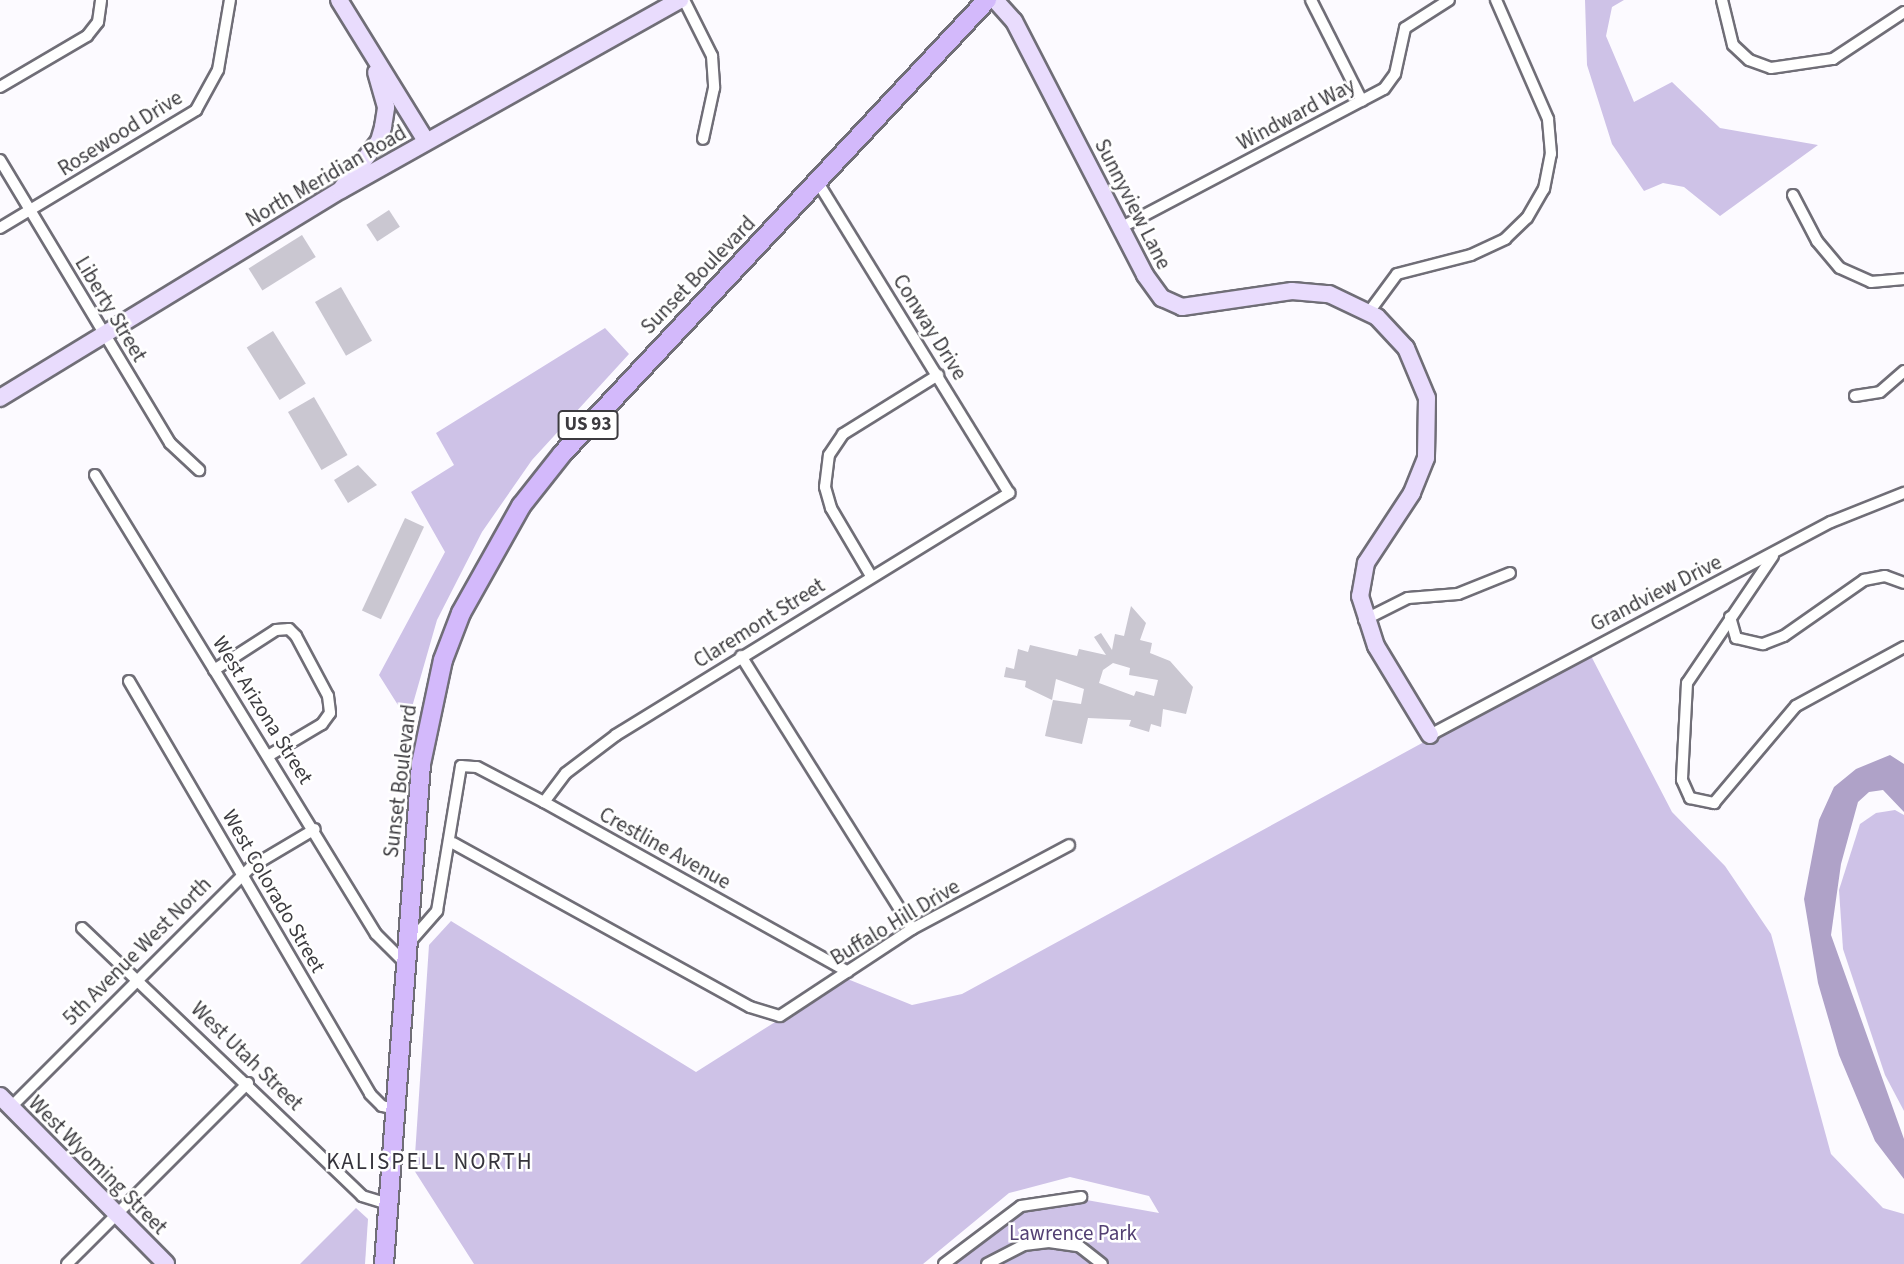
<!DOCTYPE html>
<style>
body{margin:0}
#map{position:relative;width:1904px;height:1264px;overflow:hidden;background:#fcfaff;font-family:"Source Sans 3",sans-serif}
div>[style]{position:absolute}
.green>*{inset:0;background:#cec2e7}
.water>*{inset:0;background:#afa2c8}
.building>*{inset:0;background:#cac7d1;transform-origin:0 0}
.roads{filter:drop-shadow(2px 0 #706e77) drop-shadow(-2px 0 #706e77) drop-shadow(0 2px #706e77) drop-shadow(0 -2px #706e77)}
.street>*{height:10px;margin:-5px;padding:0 5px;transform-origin:5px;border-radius:5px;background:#fff}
.secondary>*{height:16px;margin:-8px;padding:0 8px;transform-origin:8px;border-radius:8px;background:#e9dcfd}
.primary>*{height:18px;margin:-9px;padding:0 9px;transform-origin:9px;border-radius:9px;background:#d3b9fb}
span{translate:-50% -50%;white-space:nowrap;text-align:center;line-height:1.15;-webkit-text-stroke:5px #fff;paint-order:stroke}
.shield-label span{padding:2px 5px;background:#fff;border:2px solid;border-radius:5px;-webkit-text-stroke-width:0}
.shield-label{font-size:19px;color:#3c3b3f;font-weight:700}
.street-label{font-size:21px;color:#3c3b3f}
.park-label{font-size:21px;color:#534073}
.neighbourhood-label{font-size:23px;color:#36343c;letter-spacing:2px}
</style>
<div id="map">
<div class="green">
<div style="clip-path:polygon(1585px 0,1624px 0,1612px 7px,1606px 36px,1634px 102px,1672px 82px,1720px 128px,1818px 145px,1720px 216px,1684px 187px,1663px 183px,1644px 191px,1612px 144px,1587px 65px)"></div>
<div style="clip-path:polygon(605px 328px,629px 354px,532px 460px,482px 532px,437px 620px,408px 721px,379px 675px,445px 552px,411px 492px,454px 465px,436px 433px)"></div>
<div style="clip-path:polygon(1589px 652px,1672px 812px,1725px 866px,1771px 934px,1831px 1154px,1883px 1208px,1904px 1214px,1904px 1264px,952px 1264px,1013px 1216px,1048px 1203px,1081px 1199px,1159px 1213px,1149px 1196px,1070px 1177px,1009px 1193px,923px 1264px,474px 1264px,414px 1170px,429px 945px,451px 921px,696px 1072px,845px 978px,912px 1005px,962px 994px)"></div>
<div style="clip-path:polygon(1895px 810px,1904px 815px,1904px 1111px,1885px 1075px,1843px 949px,1839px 890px,1860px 824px,1876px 813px)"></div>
<div style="clip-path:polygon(356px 1208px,368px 1219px,365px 1264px,300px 1264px)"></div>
</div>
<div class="water">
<div style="clip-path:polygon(1890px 755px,1904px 764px,1904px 812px,1883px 790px,1869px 792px,1858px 802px,1841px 864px,1831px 935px,1904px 1139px,1904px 1179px,1875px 1141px,1839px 1055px,1818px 983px,1804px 899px,1819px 820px,1834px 787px,1856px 769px)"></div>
</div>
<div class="building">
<div style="left:389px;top:210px;width:20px;height:27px;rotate:57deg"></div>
<div style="left:302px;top:235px;width:26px;height:63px;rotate:58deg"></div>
<div style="left:341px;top:287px;width:62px;height:30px;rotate:60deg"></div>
<div style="left:273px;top:331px;width:62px;height:31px;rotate:58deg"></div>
<div style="left:314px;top:397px;width:67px;height:30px;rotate:60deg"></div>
<div style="clip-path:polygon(358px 465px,377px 485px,348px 503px,334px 480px)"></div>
<div style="left:405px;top:518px;width:21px;height:102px;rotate:25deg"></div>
<div style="clip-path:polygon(evenodd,1131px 606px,1146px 623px,1140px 640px,1152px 643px,1150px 653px,1170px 661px,1193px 687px,1186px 714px,1163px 709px,1161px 727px,1151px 724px,1149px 732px,1129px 726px,1131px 720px,1088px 718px,1082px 744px,1045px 736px,1053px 700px,1081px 704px,1084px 689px,1056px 679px,1052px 700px,1025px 687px,1026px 681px,1004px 677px,1006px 667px,1014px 669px,1018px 649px,1028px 652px,1030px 645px,1077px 656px,1079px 649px,1106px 655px,1094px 637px,1101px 633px,1112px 650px,1115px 634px,1124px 636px,1131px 606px,1113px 663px,1130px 668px,1129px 675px,1158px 680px,1154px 696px,1136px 691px,1134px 696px,1099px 683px,1103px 670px,1113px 663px)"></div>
</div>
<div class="roads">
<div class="street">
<div style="left:684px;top:0;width:63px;rotate:63.4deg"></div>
<div style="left:712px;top:56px;width:32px;rotate:86deg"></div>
<div style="left:714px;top:88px;width:52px;rotate:102.2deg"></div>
<div style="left:1311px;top:0;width:113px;rotate:63.2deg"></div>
<div style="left:1722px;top:0;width:46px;rotate:76.3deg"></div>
<div style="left:1733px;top:45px;width:22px;rotate:43deg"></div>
<div style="left:1749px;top:60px;width:23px;rotate:20deg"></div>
<div style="left:1771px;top:68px;width:63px;rotate:-8.3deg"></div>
<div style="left:1833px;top:59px;width:85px;rotate:-33.5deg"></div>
<div style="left:0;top:87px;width:101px;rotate:-30.4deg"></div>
<div style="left:87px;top:36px;width:18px;rotate:-52deg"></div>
<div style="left:98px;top:22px;width:22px;rotate:-82deg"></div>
<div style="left:0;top:160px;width:330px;rotate:59deg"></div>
<div style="left:170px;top:443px;width:40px;rotate:43deg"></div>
<div style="left:1793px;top:195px;width:52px;rotate:62.4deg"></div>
<div style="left:1817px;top:241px;width:35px;rotate:50deg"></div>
<div style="left:1840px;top:268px;width:34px;rotate:24deg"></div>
<div style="left:1871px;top:282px;width:33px;rotate:-5deg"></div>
<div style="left:0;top:228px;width:229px;rotate:-31deg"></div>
<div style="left:196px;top:110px;width:46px;rotate:-61.2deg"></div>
<div style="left:218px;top:70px;width:71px;rotate:-80.3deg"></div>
<div style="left:1120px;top:228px;width:298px;rotate:-27.8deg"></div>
<div style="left:1384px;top:89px;width:19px;rotate:-54deg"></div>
<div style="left:1395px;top:74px;width:47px;rotate:-77.7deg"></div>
<div style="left:1405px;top:28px;width:52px;rotate:-32.5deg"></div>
<div style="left:1369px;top:312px;width:47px;rotate:-53.6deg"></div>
<div style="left:1397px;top:274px;width:76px;rotate:-14.4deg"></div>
<div style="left:1471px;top:255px;width:38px;rotate:-25deg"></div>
<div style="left:1505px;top:239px;width:30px;rotate:-44deg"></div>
<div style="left:1527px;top:218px;width:34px;rotate:-60deg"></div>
<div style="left:1544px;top:189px;width:36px;rotate:-79deg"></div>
<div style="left:1551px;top:154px;width:35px;rotate:-95deg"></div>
<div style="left:1548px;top:119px;width:130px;rotate:-113.6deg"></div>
<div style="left:1855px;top:396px;width:25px;rotate:-9deg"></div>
<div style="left:1880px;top:392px;width:32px;rotate:-41deg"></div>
<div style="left:95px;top:475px;width:538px;rotate:58.53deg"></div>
<div style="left:376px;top:934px;width:40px;rotate:45deg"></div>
<div style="left:1773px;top:556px;width:153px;rotate:124.1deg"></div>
<div style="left:1687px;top:683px;width:97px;rotate:93deg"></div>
<div style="left:1682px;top:780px;width:20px;rotate:66deg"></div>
<div style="left:1690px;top:798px;width:25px;rotate:12deg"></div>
<div style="left:1714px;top:803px;width:127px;rotate:-49.8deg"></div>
<div style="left:1796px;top:706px;width:123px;rotate:-28.6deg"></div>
<div style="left:871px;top:576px;width:79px;rotate:-120.5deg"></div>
<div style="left:831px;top:508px;width:22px;rotate:-106deg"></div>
<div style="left:825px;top:487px;width:32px;rotate:-83deg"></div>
<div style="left:829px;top:455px;width:25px;rotate:-56deg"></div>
<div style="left:843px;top:434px;width:112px;rotate:-31.8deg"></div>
<div style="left:1730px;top:617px;width:22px;rotate:74deg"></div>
<div style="left:1736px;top:638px;width:28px;rotate:13deg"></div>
<div style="left:1763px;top:644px;width:22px;rotate:-21deg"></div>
<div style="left:1784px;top:636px;width:98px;rotate:-35deg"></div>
<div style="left:1864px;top:580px;width:21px;rotate:-11deg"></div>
<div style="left:1885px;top:576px;width:20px;rotate:20deg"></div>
<div style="left:1364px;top:620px;width:49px;rotate:-26.6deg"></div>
<div style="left:1408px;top:598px;width:50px;rotate:-4.6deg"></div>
<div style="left:1458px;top:594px;width:56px;rotate:-22deg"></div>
<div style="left:741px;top:656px;width:322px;rotate:57.9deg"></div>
<div style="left:214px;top:670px;width:74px;rotate:-32.8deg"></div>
<div style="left:276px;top:630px;width:13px;rotate:-4deg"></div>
<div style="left:289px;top:629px;width:10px;rotate:45deg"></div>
<div style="left:296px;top:636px;width:68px;rotate:61.9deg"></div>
<div style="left:328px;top:696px;width:17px;rotate:83deg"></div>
<div style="left:330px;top:713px;width:14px;rotate:126deg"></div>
<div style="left:322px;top:724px;width:63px;rotate:149.3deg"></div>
<div style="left:129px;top:681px;width:478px;rotate:59.7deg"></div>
<div style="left:370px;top:1094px;width:17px;rotate:45deg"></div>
<div style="left:382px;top:1106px;width:13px;rotate:13deg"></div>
<div style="left:1430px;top:735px;width:454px;rotate:-28deg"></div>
<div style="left:1831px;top:522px;width:79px;rotate:-21.7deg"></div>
<div style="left:544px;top:802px;width:36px;rotate:-53deg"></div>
<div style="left:566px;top:773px;width:63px;rotate:-37.2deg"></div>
<div style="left:616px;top:735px;width:462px;rotate:-31.6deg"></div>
<div style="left:1009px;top:493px;width:365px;rotate:-121.6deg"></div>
<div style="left:453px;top:843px;width:339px;rotate:28.9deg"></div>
<div style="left:750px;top:1007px;width:31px;rotate:17deg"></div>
<div style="left:780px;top:1016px;width:158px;rotate:-33.4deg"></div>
<div style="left:912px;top:929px;width:178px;rotate:-28.1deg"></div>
<div style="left:82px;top:928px;width:388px;rotate:43.7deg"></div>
<div style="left:362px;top:1196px;width:27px;rotate:17deg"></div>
<div style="left:409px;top:943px;width:43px;rotate:-48.8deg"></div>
<div style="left:437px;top:911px;width:147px;rotate:-80.6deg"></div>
<div style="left:461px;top:766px;width:16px;rotate:4deg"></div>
<div style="left:477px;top:767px;width:76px;rotate:27.6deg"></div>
<div style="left:544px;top:802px;width:348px;rotate:29.2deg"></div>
<div style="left:11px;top:1107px;width:339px;rotate:-45deg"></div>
<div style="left:251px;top:867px;width:74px;rotate:-30.7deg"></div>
<div style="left:67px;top:1264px;width:256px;rotate:-45deg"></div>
<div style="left:944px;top:1264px;width:96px;rotate:-37deg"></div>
<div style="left:1021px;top:1206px;width:61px;rotate:-8.5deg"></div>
<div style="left:987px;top:1264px;width:42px;rotate:-27.2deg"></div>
<div style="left:1024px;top:1245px;width:25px;rotate:-7deg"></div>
<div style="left:1049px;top:1242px;width:30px;rotate:8deg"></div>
<div style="left:1079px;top:1246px;width:29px;rotate:38deg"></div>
</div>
<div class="secondary">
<div style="left:339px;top:0;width:166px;rotate:58.3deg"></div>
<div style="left:995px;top:0;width:28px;rotate:48deg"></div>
<div style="left:1014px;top:21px;width:286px;rotate:62.7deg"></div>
<div style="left:1145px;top:275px;width:29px;rotate:54deg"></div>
<div style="left:1162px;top:298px;width:22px;rotate:24deg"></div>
<div style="left:1182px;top:307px;width:111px;rotate:-8.3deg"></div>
<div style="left:1292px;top:291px;width:37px;rotate:5deg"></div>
<div style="left:1329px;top:294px;width:53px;rotate:25.6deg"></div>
<div style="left:1377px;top:317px;width:42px;rotate:46.9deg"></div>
<div style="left:1406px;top:348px;width:54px;rotate:67.2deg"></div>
<div style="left:1427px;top:398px;width:60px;rotate:91deg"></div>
<div style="left:1426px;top:458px;width:38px;rotate:112deg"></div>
<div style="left:1412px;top:493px;width:84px;rotate:123.3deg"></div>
<div style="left:1366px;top:563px;width:34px;rotate:100deg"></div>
<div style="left:1360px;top:596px;width:52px;rotate:72.3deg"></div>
<div style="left:1376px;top:646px;width:104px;rotate:58.8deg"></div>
<div style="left:342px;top:188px;width:60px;rotate:-51.8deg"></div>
<div style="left:379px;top:141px;width:15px;rotate:-74deg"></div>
<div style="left:383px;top:127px;width:20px;rotate:-81deg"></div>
<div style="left:386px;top:107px;width:36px;rotate:-106deg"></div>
<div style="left:0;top:398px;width:399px;rotate:-31.4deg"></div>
<div style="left:341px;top:190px;width:389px;rotate:-29.3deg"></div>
<div style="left:0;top:1096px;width:236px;rotate:45.3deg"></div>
</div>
<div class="primary">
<div style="left:384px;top:1264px;width:501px;rotate:-85.77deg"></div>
<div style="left:421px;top:764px;width:106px;rotate:-78.1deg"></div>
<div style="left:443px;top:660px;width:50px;rotate:-69deg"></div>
<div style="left:461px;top:613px;width:123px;rotate:-60.7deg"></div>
<div style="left:521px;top:506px;width:66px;rotate:-51.7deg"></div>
<div style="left:562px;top:454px;width:622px;rotate:-46.89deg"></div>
</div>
</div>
<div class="shield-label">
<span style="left:588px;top:425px">US 93</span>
</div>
<div class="street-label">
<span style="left:1296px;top:114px;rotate:-28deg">Windward Way</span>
<span style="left:120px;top:133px;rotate:-32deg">Rosewood Drive</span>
<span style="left:326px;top:176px;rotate:-30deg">North Meridian Road</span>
<span style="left:1133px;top:204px;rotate:63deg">Sunnyview Lane</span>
<span style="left:698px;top:275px;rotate:-46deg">Sunset Boulevard</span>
<span style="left:111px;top:309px;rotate:59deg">Liberty Street</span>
<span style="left:930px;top:327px;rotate:58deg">Conway Drive</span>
<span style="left:1656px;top:593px;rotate:-27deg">Grandview Drive</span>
<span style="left:759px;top:623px;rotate:-32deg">Claremont Street</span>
<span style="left:263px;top:710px;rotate:58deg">West Arizona Street</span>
<span style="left:400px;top:781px;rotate:-83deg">Sunset Boulevard</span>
<span style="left:665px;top:848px;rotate:29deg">Crestline Avenue</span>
<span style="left:274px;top:891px;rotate:60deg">West Colorado Street</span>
<span style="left:895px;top:922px;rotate:-31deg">Buffalo Hill Drive</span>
<span style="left:137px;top:951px;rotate:-45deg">5th Avenue West North</span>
<span style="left:247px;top:1056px;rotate:44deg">West Utah Street</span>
<span style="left:98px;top:1165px;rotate:45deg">West Wyoming Street</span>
</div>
<div class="park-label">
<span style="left:1073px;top:1233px">Lawrence Park</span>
</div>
<div class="neighbourhood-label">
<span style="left:430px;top:1162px">KALISPELL NORTH</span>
</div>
</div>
